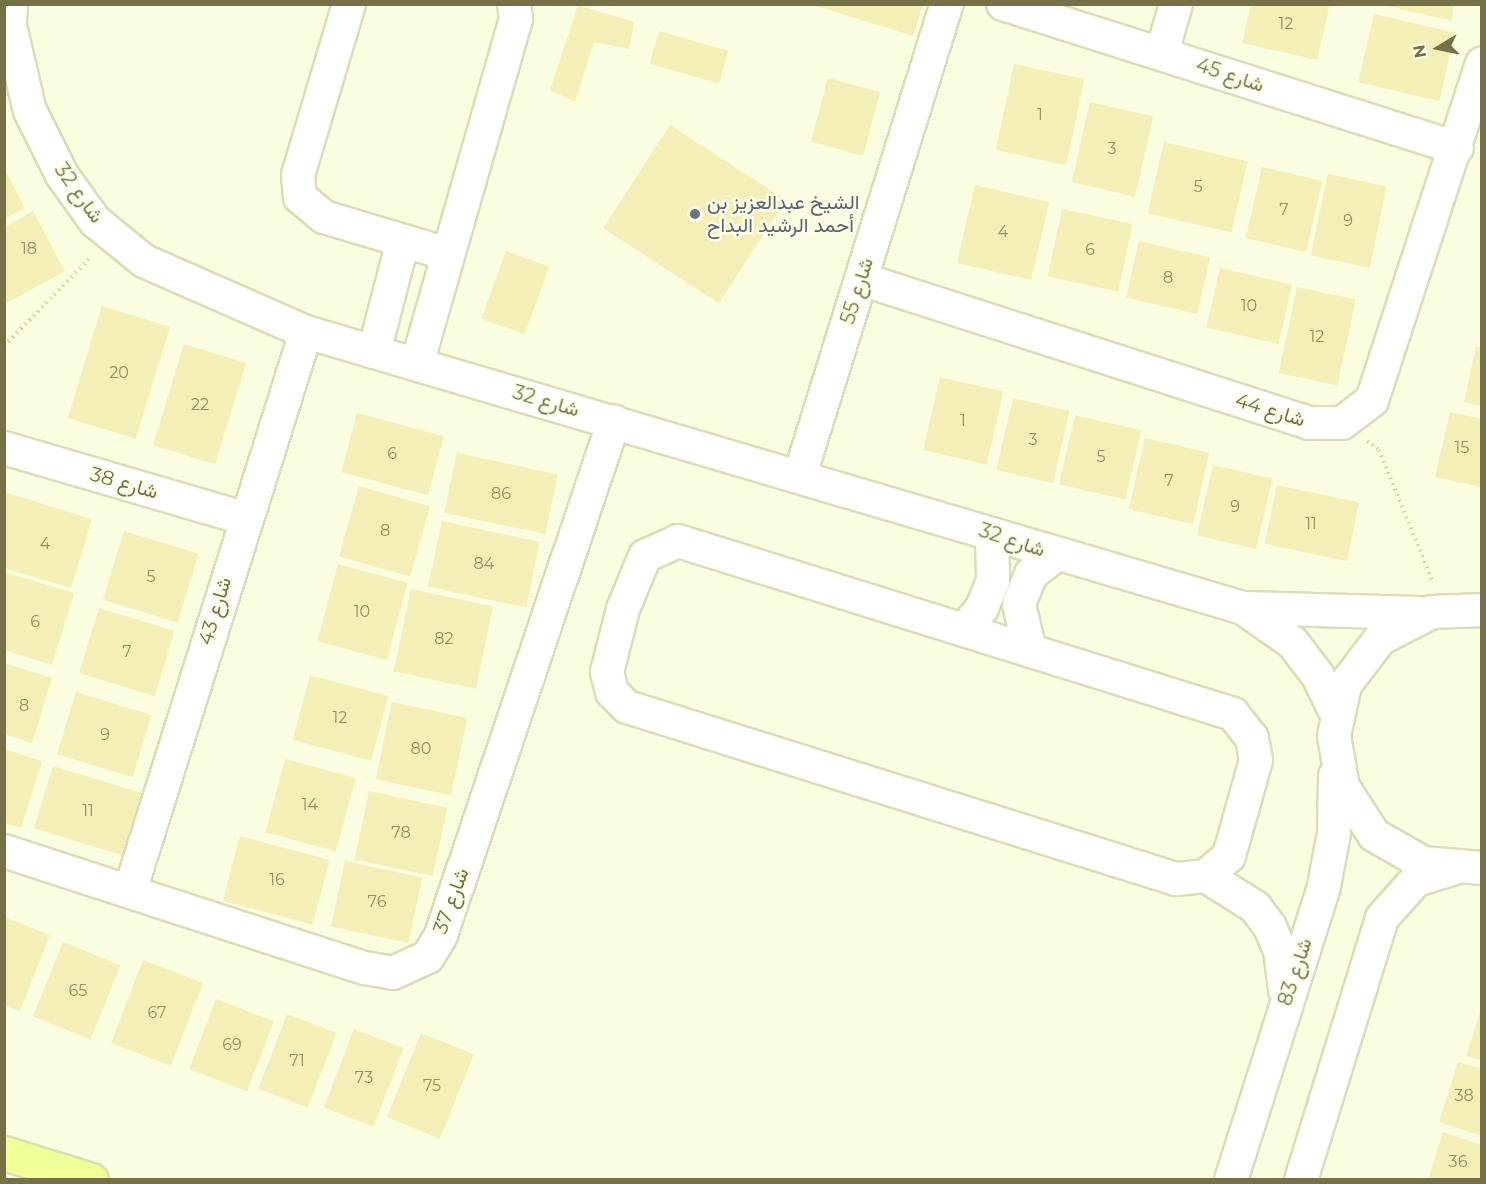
<!DOCTYPE html>
<meta charset="utf-8">
<style>
body{margin:0}
#map{position:relative;width:1486px;height:1184px;overflow:hidden;background:#fafde0;font-family:Montserrat,Vazirmatn,sans-serif}
div>[style]{position:absolute}
.building>*{inset:0;background:#f4efb7;transform-origin:0 0}
.path>*{height:4px;margin-top:-2px;transform-origin:0;background:repeating-linear-gradient(90deg,#d9d39a 0 1.5px,transparent 0 6px)}
.roads{filter:drop-shadow(2px 0 #dddcb7) drop-shadow(-2px 0 #dddcb7) drop-shadow(0 2px #dddcb7) drop-shadow(0 -2px #dddcb7)}
.minor>*{height:32px;margin:-16px;padding:0 16px;transform-origin:16px;border-radius:16px;background:#fff}
.major>*{height:33px;margin:-16.5px;padding:0 16.5px;transform-origin:16.5px;border-radius:16.5px;background:#f0ff96}
.dots>*{width:16px;height:16px;translate:-50% -50%;box-sizing:border-box;border:3px solid #fcffe8;border-radius:50%}
span{translate:-50% -50%;white-space:nowrap;text-align:center;line-height:1.15;-webkit-text-stroke:5px #fcffe8;paint-order:stroke}
.number-label{font-size:16px;color:#969062}
.number-label span{-webkit-text-stroke-width:0}
.street-label{font-size:20px;color:#767046}
.worship-label{font-size:20px;color:#5b616d}
.left{translate:0 -50%;text-align:left}
.frame{position:absolute;inset:0;border:6px solid #767046;pointer-events:none}
.north{position:absolute;left:1408px;top:18px;width:60px;height:60px;-webkit-text-stroke:4px #fcffe8;paint-order:stroke;rotate:260deg;font-size:16px;font-weight:700;line-height:24px;text-align:center;color:#767046}
.north::after{content:'';display:block;margin:auto;width:21px;height:27px;background:#767046;clip-path:polygon(50% 0,100% 100%,50% 72%,0 100%)}
</style>
<div id="map">
<div class="building">
<div style="clip-path:polygon(810px 4px,923px 4px,913px 36px)"></div>
<div style="clip-path:polygon(1251px 4px,1330px 4px,1317px 60px,1242px 43px)"></div>
<div style="clip-path:polygon(1380px 4px,1454px 4px,1451px 21px)"></div>
<div style="clip-path:polygon(578px 5px,634px 22px,629px 49px,594px 42px,575px 102px,550px 90px)"></div>
<div style="left:1374px;top:14px;width:83px;height:70px;rotate:13deg"></div>
<div style="left:659px;top:31px;width:72px;height:34px;rotate:16deg"></div>
<div style="left:1014px;top:64px;width:72px;height:88px;rotate:12deg"></div>
<div style="left:828px;top:78px;width:54px;height:66px;rotate:15deg"></div>
<div style="left:1090px;top:102px;width:65px;height:82px;rotate:13deg"></div>
<div style="left:670px;top:125px;width:138px;height:123px;rotate:33deg"></div>
<div style="left:1164px;top:142px;width:86px;height:73px;rotate:13deg"></div>
<div style="left:1262px;top:167px;width:62px;height:73px;rotate:13deg"></div>
<div style="clip-path:polygon(4px 168px,25px 208px,4px 219px)"></div>
<div style="left:1328px;top:174px;width:60px;height:83px;rotate:12deg"></div>
<div style="left:975px;top:185px;width:76px;height:80px;rotate:13deg"></div>
<div style="left:1062px;top:209px;width:72px;height:69px;rotate:12deg"></div>
<div style="clip-path:polygon(33px 211px,65px 271px,5px 304px,5px 227px)"></div>
<div style="left:1139px;top:241px;width:73px;height:58px;rotate:13deg"></div>
<div style="left:506px;top:251px;width:46px;height:72px;rotate:20deg"></div>
<div style="left:1220px;top:268px;width:74px;height:61px;rotate:13deg"></div>
<div style="left:1297px;top:287px;width:60px;height:88px;rotate:12deg"></div>
<div style="left:102px;top:306px;width:71px;height:117px;rotate:17deg"></div>
<div style="left:184px;top:344px;width:65px;height:106px;rotate:17deg"></div>
<div style="clip-path:polygon(1476px 346px,1482px 348px,1482px 406px,1464px 402px)"></div>
<div style="left:940px;top:377px;width:65px;height:75px;rotate:13deg"></div>
<div style="left:1013px;top:398px;width:58px;height:74px;rotate:13deg"></div>
<div style="clip-path:polygon(1450px 412px,1482px 419px,1482px 487px,1435px 477px)"></div>
<div style="left:357px;top:413px;width:90px;height:61px;rotate:15deg"></div>
<div style="left:1075px;top:415px;width:68px;height:71px;rotate:13deg"></div>
<div style="left:1145px;top:438px;width:66px;height:73px;rotate:13deg"></div>
<div style="left:457px;top:453px;width:103px;height:61px;rotate:12deg"></div>
<div style="left:1213px;top:465px;width:61px;height:72px;rotate:13deg"></div>
<div style="left:1277px;top:485px;width:84px;height:60px;rotate:12deg"></div>
<div style="left:359px;top:486px;width:74px;height:73px;rotate:16deg"></div>
<div style="clip-path:polygon(4px 492px,92px 519px,71px 588px,4px 568px)"></div>
<div style="left:442px;top:521px;width:100px;height:67px;rotate:12deg"></div>
<div style="left:124px;top:531px;width:78px;height:72px;rotate:17deg"></div>
<div style="left:338px;top:564px;width:72px;height:80px;rotate:15deg"></div>
<div style="clip-path:polygon(4px 572px,74px 593px,52px 665px,4px 650px)"></div>
<div style="left:411px;top:589px;width:84px;height:84px;rotate:12deg"></div>
<div style="left:99px;top:608px;width:79px;height:68px;rotate:17deg"></div>
<div style="clip-path:polygon(4px 663px,52px 678px,32px 743px,4px 734px)"></div>
<div style="left:310px;top:675px;width:81px;height:67px;rotate:15deg"></div>
<div style="left:76px;top:692px;width:79px;height:65px;rotate:17deg"></div>
<div style="left:392px;top:702px;width:77px;height:79px;rotate:12deg"></div>
<div style="clip-path:polygon(4px 749px,42px 761px,21px 828px,4px 823px)"></div>
<div style="left:285px;top:759px;width:73px;height:76px;rotate:15deg"></div>
<div style="left:53px;top:766px;width:94px;height:65px;rotate:17deg"></div>
<div style="left:369px;top:791px;width:80px;height:70px;rotate:12deg"></div>
<div style="left:240px;top:836px;width:93px;height:67px;rotate:15deg"></div>
<div style="left:345px;top:861px;width:79px;height:67px;rotate:12deg"></div>
<div style="clip-path:polygon(4px 917px,50px 935px,20px 1011px,4px 1005px)"></div>
<div style="left:63px;top:942px;width:62px;height:80px;rotate:22deg"></div>
<div style="left:143px;top:960px;width:64px;height:89px;rotate:21deg"></div>
<div style="left:216px;top:999px;width:62px;height:75px;rotate:21deg"></div>
<div style="clip-path:polygon(1481px 1009px,1482px 1010px,1482px 1061px,1466px 1056px)"></div>
<div style="left:287px;top:1014px;width:53px;height:80px;rotate:21deg"></div>
<div style="left:354px;top:1029px;width:53px;height:84px;rotate:21deg"></div>
<div style="left:421px;top:1033px;width:57px;height:91px;rotate:22deg"></div>
<div style="clip-path:polygon(1458px 1062px,1482px 1069px,1482px 1136px,1439px 1122px)"></div>
<div style="clip-path:polygon(1443px 1132px,1482px 1145px,1482px 1180px,1428px 1180px)"></div>
</div>
<div class="path">
<div style="left:4px;top:346px;width:126px;rotate:-45.6deg"></div>
<div style="left:1367px;top:441px;width:15px;rotate:37deg"></div>
<div style="left:1379px;top:450px;width:143px;rotate:67.8deg"></div>
</div>
<div class="roads">
<div class="minor">
<div style="left:11px;top:4px;width:22px;rotate:93deg"></div>
<div style="left:10px;top:26px;width:87px;rotate:76.8deg"></div>
<div style="left:30px;top:111px;width:72px;rotate:63.4deg"></div>
<div style="left:62px;top:175px;width:57px;rotate:54.3deg"></div>
<div style="left:95px;top:221px;width:63px;rotate:39.2deg"></div>
<div style="left:144px;top:261px;width:177px;rotate:23.7deg"></div>
<div style="left:306px;top:332px;width:977px;rotate:16.41deg"></div>
<div style="left:1243px;top:608px;width:61px;rotate:35deg"></div>
<div style="left:1293px;top:643px;width:41px;rotate:52.9deg"></div>
<div style="left:1318px;top:676px;width:41px;rotate:64.1deg"></div>
<div style="left:349px;top:4px;width:178px;rotate:106.6deg"></div>
<div style="left:298px;top:175px;width:22px;rotate:85deg"></div>
<div style="left:300px;top:197px;width:31px;rotate:40deg"></div>
<div style="left:324px;top:217px;width:128px;rotate:16.7deg"></div>
<div style="left:1003px;top:4px;width:476px;rotate:17.6deg"></div>
<div style="left:1162px;top:53px;width:51px;rotate:-74.1deg"></div>
<div style="left:861px;top:279px;width:471px;rotate:17.8deg"></div>
<div style="left:1309px;top:423px;width:33px"></div>
<div style="left:1342px;top:423px;width:38px;rotate:-37deg"></div>
<div style="left:1372px;top:400px;width:354px;rotate:-71.9deg"></div>
<div style="left:374px;top:352px;width:115px;rotate:-75.4deg"></div>
<div style="left:417px;top:364px;width:359px;rotate:-74deg"></div>
<div style="left:516px;top:19px;width:15px;rotate:-98deg"></div>
<div style="left:4px;top:448px;width:250px;rotate:16.3deg"></div>
<div style="left:800px;top:475px;width:493px;rotate:-72.7deg"></div>
<div style="left:678px;top:541px;width:581px;rotate:17.31deg"></div>
<div style="left:1233px;top:714px;width:31px;rotate:52deg"></div>
<div style="left:1252px;top:738px;width:22px;rotate:80deg"></div>
<div style="left:1256px;top:760px;width:100px;rotate:105.7deg"></div>
<div style="left:1229px;top:856px;width:30px;rotate:139deg"></div>
<div style="left:1206px;top:876px;width:30px;rotate:174deg"></div>
<div style="left:1176px;top:879px;width:575px;rotate:-162.6deg"></div>
<div style="left:627px;top:707px;width:21px;rotate:-135deg"></div>
<div style="left:612px;top:692px;width:21px;rotate:-104deg"></div>
<div style="left:607px;top:672px;width:65px;rotate:-75.7deg"></div>
<div style="left:623px;top:609px;width:57px;rotate:-67.5deg"></div>
<div style="left:645px;top:556px;width:36px;rotate:-24deg"></div>
<div style="left:1247px;top:608px;width:172px;rotate:1.7deg"></div>
<div style="left:1482px;top:610px;width:50px;rotate:177.7deg"></div>
<div style="left:1432px;top:612px;width:59px;rotate:152.6deg"></div>
<div style="left:1380px;top:639px;width:58px;rotate:127.3deg"></div>
<div style="left:1345px;top:685px;width:52px;rotate:102.2deg"></div>
<div style="left:1334px;top:736px;width:52px;rotate:80deg"></div>
<div style="left:1343px;top:787px;width:57px;rotate:57.1deg"></div>
<div style="left:1374px;top:835px;width:56px;rotate:29.7deg"></div>
<div style="left:1423px;top:863px;width:59px;rotate:4.8deg"></div>
<div style="left:964px;top:630px;width:28px;rotate:-51deg"></div>
<div style="left:982px;top:608px;width:29px;rotate:-68deg"></div>
<div style="left:993px;top:581px;width:47px;rotate:-91.2deg"></div>
<div style="left:1030px;top:651px;width:48px;rotate:-103.2deg"></div>
<div style="left:1019px;top:604px;width:32px;rotate:-68deg"></div>
<div style="left:1031px;top:574px;width:31px;rotate:-37deg"></div>
<div style="left:4px;top:851px;width:379px;rotate:18deg"></div>
<div style="left:365px;top:968px;width:28px;rotate:10deg"></div>
<div style="left:393px;top:973px;width:38px;rotate:-25deg"></div>
<div style="left:428px;top:957px;width:26px;rotate:-59deg"></div>
<div style="left:441px;top:935px;width:542px;rotate:-71.4deg"></div>
<div style="left:1206px;top:876px;width:58px;rotate:32.3deg"></div>
<div style="left:1255px;top:907px;width:25px;rotate:53deg"></div>
<div style="left:1270px;top:927px;width:25px;rotate:67deg"></div>
<div style="left:1280px;top:950px;width:40px;rotate:82.9deg"></div>
<div style="left:130px;top:891px;width:586px;rotate:-72.52deg"></div>
<div style="left:1231px;top:1180px;width:308px;rotate:-72.4deg"></div>
<div style="left:1324px;top:886px;width:54px;rotate:-79.3deg"></div>
<div style="left:1334px;top:833px;width:57px;rotate:-89deg"></div>
<div style="left:1301px;top:1180px;width:274px;rotate:-72.8deg"></div>
<div style="left:1382px;top:918px;width:51px;rotate:-48.2deg"></div>
<div style="left:1416px;top:880px;width:38px;rotate:-17deg"></div>
</div>
<div class="major">
<div style="left:4px;top:1153px;width:91px;rotate:17.2deg"></div>
</div>
</div>
<div class="dots">
<div style="left:695px;top:214px;background:#6b7280"></div>
</div>
<div class="number-label">
<span style="left:1286px;top:24px">12</span>
<span style="left:1040px;top:115px">1</span>
<span style="left:1112px;top:149px">3</span>
<span style="left:1198px;top:187px">5</span>
<span style="left:1284px;top:210px">7</span>
<span style="left:1348px;top:221px">9</span>
<span style="left:1003px;top:232px">4</span>
<span style="left:29px;top:249px">18</span>
<span style="left:1090px;top:250px">6</span>
<span style="left:1168px;top:278px">8</span>
<span style="left:1249px;top:306px">10</span>
<span style="left:1317px;top:337px">12</span>
<span style="left:119px;top:373px">20</span>
<span style="left:200px;top:405px">22</span>
<span style="left:963px;top:421px">1</span>
<span style="left:1033px;top:440px">3</span>
<span style="left:1462px;top:448px">15</span>
<span style="left:392px;top:454px">6</span>
<span style="left:1101px;top:457px">5</span>
<span style="left:1169px;top:481px">7</span>
<span style="left:501px;top:494px">86</span>
<span style="left:1235px;top:507px">9</span>
<span style="left:1311px;top:524px">11</span>
<span style="left:385px;top:531px">8</span>
<span style="left:45px;top:544px">4</span>
<span style="left:484px;top:564px">84</span>
<span style="left:151px;top:577px">5</span>
<span style="left:362px;top:612px">10</span>
<span style="left:35px;top:622px">6</span>
<span style="left:444px;top:639px">82</span>
<span style="left:127px;top:652px">7</span>
<span style="left:24px;top:706px">8</span>
<span style="left:340px;top:718px">12</span>
<span style="left:105px;top:735px">9</span>
<span style="left:421px;top:749px">80</span>
<span style="left:310px;top:805px">14</span>
<span style="left:88px;top:811px">11</span>
<span style="left:401px;top:833px">78</span>
<span style="left:277px;top:880px">16</span>
<span style="left:377px;top:902px">76</span>
<span style="left:78px;top:991px">65</span>
<span style="left:157px;top:1013px">67</span>
<span style="left:232px;top:1045px">69</span>
<span style="left:297px;top:1061px">71</span>
<span style="left:364px;top:1078px">73</span>
<span style="left:432px;top:1086px">75</span>
<span style="left:1464px;top:1096px">38</span>
<span style="left:1458px;top:1162px">36</span>
</div>
<div class="street-label">
<span style="left:1230px;top:75px;rotate:18deg">شارع 45</span>
<span style="left:79px;top:193px;rotate:54deg">شارع 32</span>
<span style="left:857px;top:291px;rotate:-73deg">شارع 55</span>
<span style="left:546px;top:401px;rotate:16deg">شارع 32</span>
<span style="left:1270px;top:410px;rotate:17deg">شارع 44</span>
<span style="left:124px;top:483px;rotate:16deg">شارع 38</span>
<span style="left:1012px;top:540px;rotate:18deg">شارع 32</span>
<span style="left:215px;top:611px;rotate:-73deg">شارع 43</span>
<span style="left:451px;top:901px;rotate:-70deg">شارع 37</span>
<span style="left:1295px;top:972px;rotate:-72deg">شارع 83</span>
</div>
<div class="worship-label">
<span class="left" style="left:707px;top:214px">الشيخ عبدالعزيز بن<br>أحمد الرشيد البداح</span>
</div>
<div class="frame"></div>
<div class="north">N</div>
</div>
